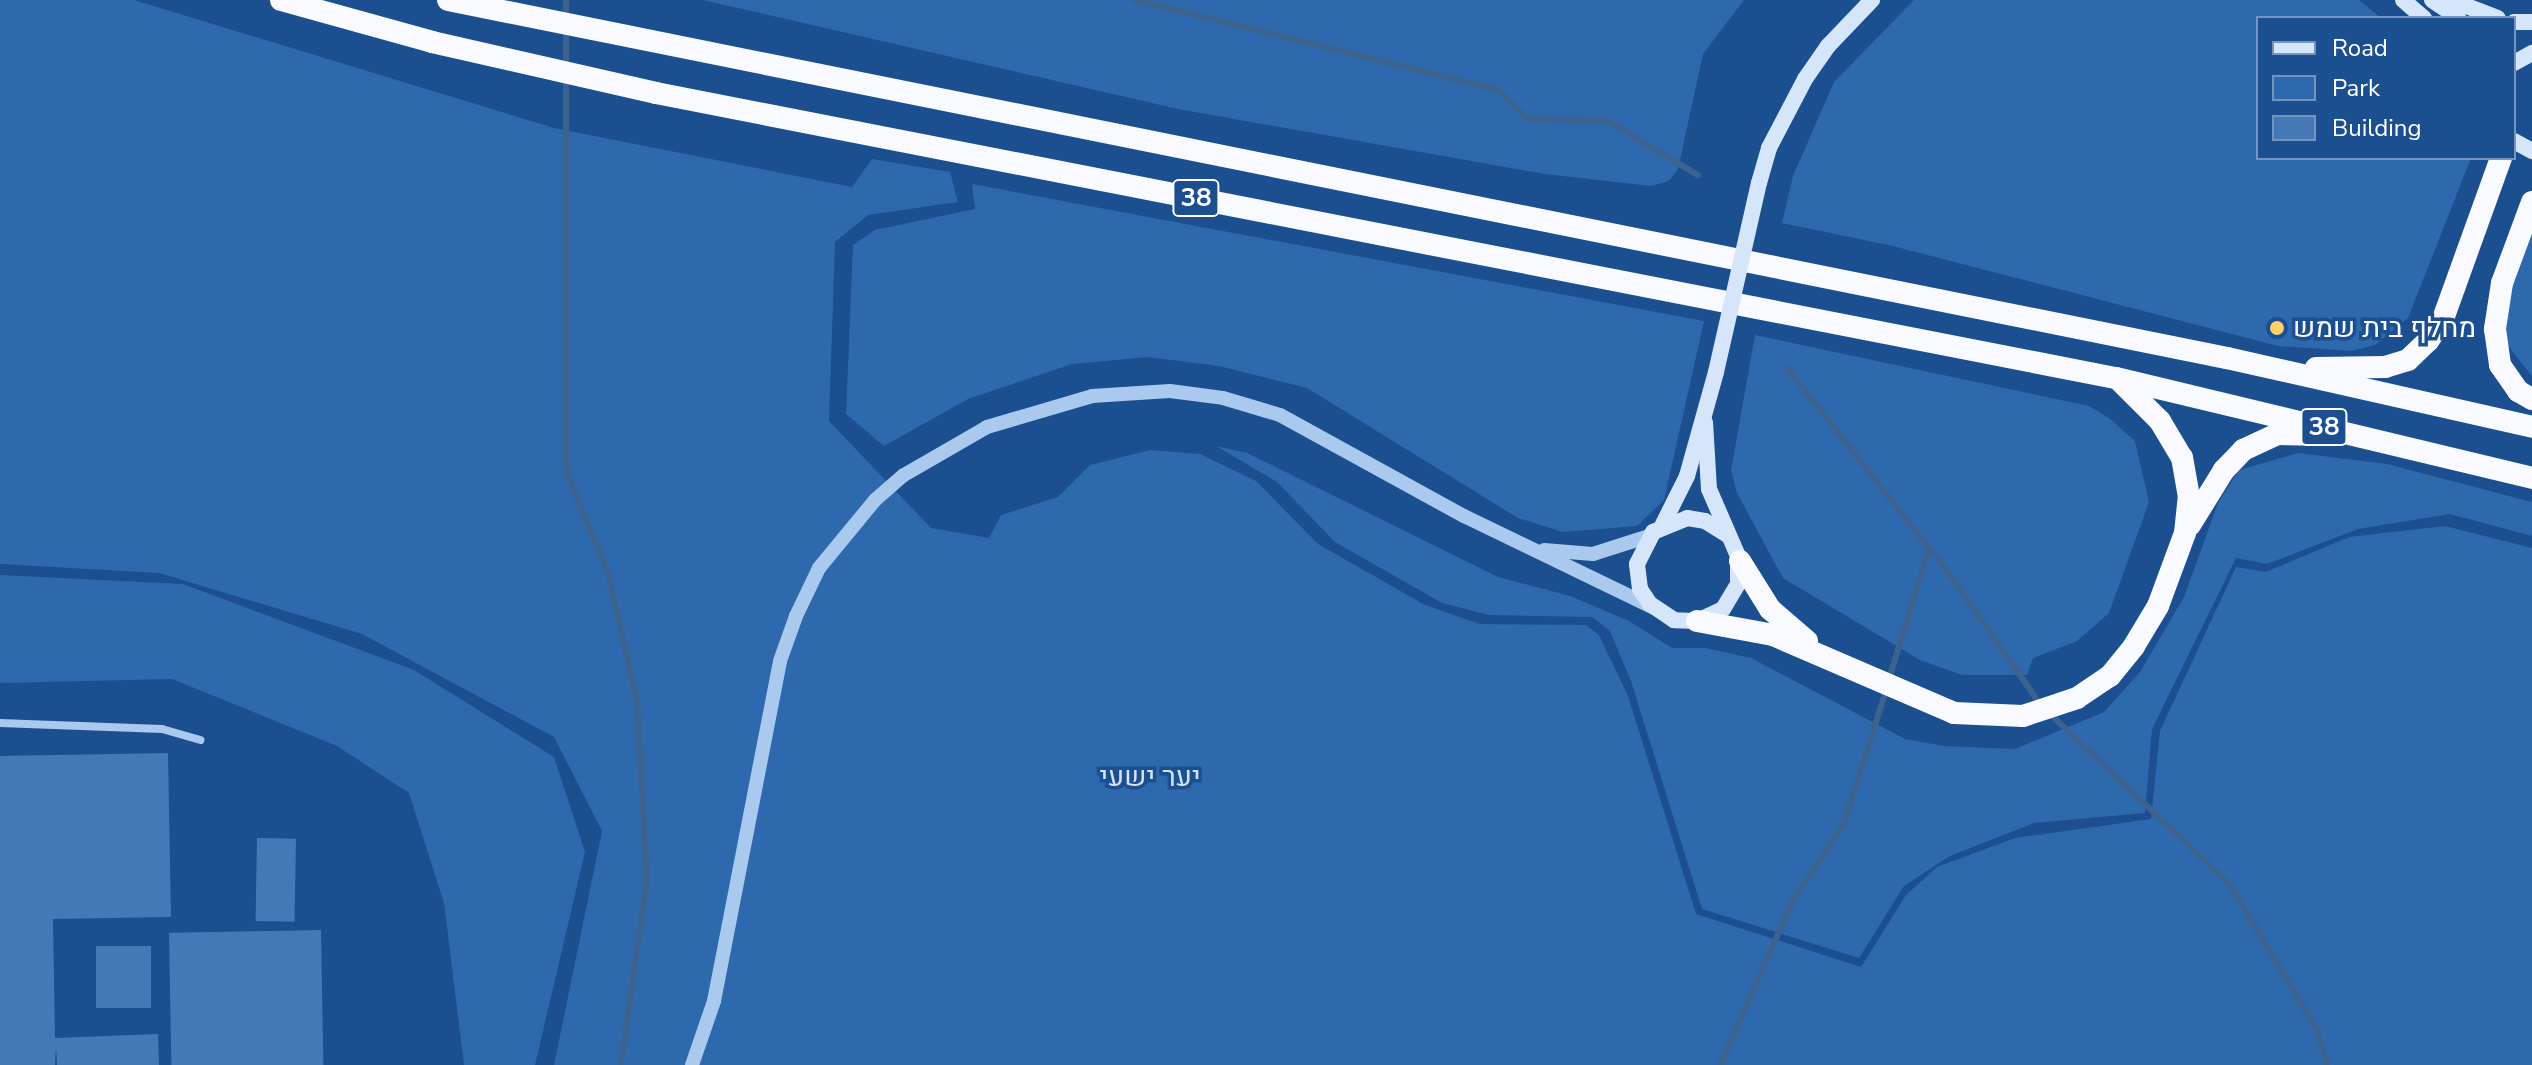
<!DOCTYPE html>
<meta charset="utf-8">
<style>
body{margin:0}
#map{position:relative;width:2532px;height:1065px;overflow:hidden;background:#1b4f8f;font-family:"Nunito Sans",Heebo,sans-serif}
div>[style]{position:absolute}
.green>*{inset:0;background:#2e69ad}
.stream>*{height:6px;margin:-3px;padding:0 3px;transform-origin:3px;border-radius:3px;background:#3c6290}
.building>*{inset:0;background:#4478b7;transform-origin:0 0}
.minor>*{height:8px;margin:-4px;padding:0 4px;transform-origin:4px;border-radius:4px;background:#a9c9ee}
.tertiary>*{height:14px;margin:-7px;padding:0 7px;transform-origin:7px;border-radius:7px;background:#a9c9ee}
.secondary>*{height:16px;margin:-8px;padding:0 8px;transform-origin:8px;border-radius:8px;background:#d6e6fa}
.trunk>*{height:22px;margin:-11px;padding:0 11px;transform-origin:11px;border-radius:11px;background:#f8faff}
.secondary-bridge>*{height:16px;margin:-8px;padding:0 8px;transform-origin:8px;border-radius:8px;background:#d6e6fa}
.dots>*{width:22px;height:22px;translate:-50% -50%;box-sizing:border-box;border:4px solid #1b4f8f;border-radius:50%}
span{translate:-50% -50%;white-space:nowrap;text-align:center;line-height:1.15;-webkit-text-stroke:7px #1b4f8f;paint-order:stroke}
.shield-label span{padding:2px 6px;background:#1b4f8f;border:2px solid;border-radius:6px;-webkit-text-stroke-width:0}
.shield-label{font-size:26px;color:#fff;font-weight:700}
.poi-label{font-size:28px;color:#fff}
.left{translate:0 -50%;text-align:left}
.park-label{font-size:28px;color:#cfe3fa}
.legend{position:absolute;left:2256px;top:16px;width:260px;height:144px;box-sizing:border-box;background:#1b4f8f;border:2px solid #7695bc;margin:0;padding:10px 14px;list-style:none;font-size:24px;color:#fff}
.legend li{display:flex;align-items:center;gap:16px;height:40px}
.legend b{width:40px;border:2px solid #7695bc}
</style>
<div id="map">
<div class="green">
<div style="clip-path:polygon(0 0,134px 0,554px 128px,852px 187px,872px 159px,950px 172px,958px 202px,868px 215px,835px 242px,829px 421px,931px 528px,989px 538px,1001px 515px,1058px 497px,1090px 465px,1150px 450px,1200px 454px,1256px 481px,1318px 544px,1425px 605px,1480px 624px,1586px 625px,1599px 635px,1628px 696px,1696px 914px,1861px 967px,1906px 895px,1937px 867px,2015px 838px,2151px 819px,2160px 731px,2236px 567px,2266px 572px,2349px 537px,2445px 526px,2532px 548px,2532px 1065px,554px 1065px,602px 831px,554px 737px,362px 634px,159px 573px,0 564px)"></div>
<div style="clip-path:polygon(703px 0,1744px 0,1703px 54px,1678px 169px,1669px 181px,1651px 186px,1545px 174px,1178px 109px)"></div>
<div style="clip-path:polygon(1914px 0,2359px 0,2381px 18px,2258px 18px,2258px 158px,2471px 158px,2408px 318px,2375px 345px,2351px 351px,2278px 346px,1893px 246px,1782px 223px,1793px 176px,1834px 82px)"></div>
<div style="clip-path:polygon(972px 184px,1704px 321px,1664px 500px,1637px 526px,1563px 532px,1518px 518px,1307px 388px,1219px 366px,1148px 357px,1072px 364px,968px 399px,884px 446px,846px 414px,853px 245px,875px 230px,975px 209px)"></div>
<div style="clip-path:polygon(2532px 226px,2532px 376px,2505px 342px,2509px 290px)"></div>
<div style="clip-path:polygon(1755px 335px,2089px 406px,2109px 418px,2135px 441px,2149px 502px,2109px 613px,2077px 641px,2033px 658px,2027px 675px,1962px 675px,1920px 660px,1783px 578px,1737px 493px,1731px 470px)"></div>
<div style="clip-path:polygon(1216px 446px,1247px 453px,1498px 577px,1570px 596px,1629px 621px,1672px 648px,1705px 648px,1751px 658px,1905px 739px,1944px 746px,2015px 749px,2104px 712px,2140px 672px,2184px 597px,2218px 503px,2239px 470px,2298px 453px,2387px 464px,2532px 502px,2532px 536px,2450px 514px,2358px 529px,2267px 564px,2236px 558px,2152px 729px,2145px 813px,2034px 823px,1950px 856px,1904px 886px,1859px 958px,1702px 909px,1631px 681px,1610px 631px,1592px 617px,1489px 615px,1442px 603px,1335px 542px,1277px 482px)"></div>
<div style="clip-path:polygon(0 575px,183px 584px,414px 670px,554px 757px,585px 852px,535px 1065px,464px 1065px,444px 903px,409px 793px,337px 746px,172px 679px,0 683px)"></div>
</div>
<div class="stream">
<div style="left:566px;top:0;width:19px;rotate:90deg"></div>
<div style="left:1135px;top:0;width:375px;rotate:13.9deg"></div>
<div style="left:1499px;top:90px;width:41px;rotate:45deg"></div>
<div style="left:1528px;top:119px;width:80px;rotate:1.4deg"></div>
<div style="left:1608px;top:121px;width:105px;rotate:31deg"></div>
<div style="left:566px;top:30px;width:37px;rotate:90deg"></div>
<div style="left:566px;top:78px;width:394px;rotate:90deg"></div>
<div style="left:566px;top:472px;width:105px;rotate:67.1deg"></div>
<div style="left:607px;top:569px;width:135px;rotate:77.2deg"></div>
<div style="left:637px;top:701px;width:178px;rotate:86.8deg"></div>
<div style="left:647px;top:879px;width:188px;rotate:98deg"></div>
<div style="left:1787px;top:368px;width:256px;rotate:51.7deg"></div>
<div style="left:1946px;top:569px;width:165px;rotate:55.2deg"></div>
<div style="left:1889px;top:679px;width:137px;rotate:-73deg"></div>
<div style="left:2048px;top:712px;width:251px;rotate:43.5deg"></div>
<div style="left:2230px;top:885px;width:167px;rotate:59deg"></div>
<div style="left:2316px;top:1028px;width:39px;rotate:73deg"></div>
<div style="left:1720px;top:1065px;width:180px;rotate:-66.1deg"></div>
<div style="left:1793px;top:900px;width:92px;rotate:-56.1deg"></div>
<div style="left:1844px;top:824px;width:140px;rotate:-72.6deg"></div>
</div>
<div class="building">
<div style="clip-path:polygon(168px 753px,171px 917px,53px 919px,55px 1038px,158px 1034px,159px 1065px,57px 1065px,56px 1045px,55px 1065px,0 1065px,0 756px)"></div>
<div style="left:257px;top:838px;width:39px;height:83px;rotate:1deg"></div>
<div style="left:321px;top:930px;width:135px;height:152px;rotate:89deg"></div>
<div style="left:96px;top:946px;width:55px;height:62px"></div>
</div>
<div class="minor">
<div style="left:0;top:723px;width:162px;rotate:2.1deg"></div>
<div style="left:162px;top:729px;width:40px;rotate:16deg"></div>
</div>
<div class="tertiary">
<div style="left:1544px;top:550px;width:49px;rotate:4.7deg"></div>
<div style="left:1593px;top:554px;width:59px;rotate:-17.8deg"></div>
<div style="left:692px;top:1065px;width:68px;rotate:-71deg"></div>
<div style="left:714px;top:1001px;width:346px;rotate:-79deg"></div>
<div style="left:780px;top:661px;width:48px;rotate:-70.4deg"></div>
<div style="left:796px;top:616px;width:53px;rotate:-64.4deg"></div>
<div style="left:819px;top:568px;width:88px;rotate:-50.5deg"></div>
<div style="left:875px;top:500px;width:38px;rotate:-41deg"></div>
<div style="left:904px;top:475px;width:96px;rotate:-30deg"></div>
<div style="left:987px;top:427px;width:109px;rotate:-16.4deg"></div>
<div style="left:1092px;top:396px;width:78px;rotate:-3.7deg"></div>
<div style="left:1170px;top:391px;width:53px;rotate:7.5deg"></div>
<div style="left:1223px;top:398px;width:59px;rotate:16.6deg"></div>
<div style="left:1280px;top:415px;width:210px;rotate:28.8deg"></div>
<div style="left:1464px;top:516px;width:211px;rotate:25.8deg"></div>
</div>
<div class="secondary">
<div style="left:2403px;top:0;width:28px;rotate:41deg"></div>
<div style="left:2432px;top:0;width:32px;rotate:34deg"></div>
<div style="left:2451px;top:0;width:50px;rotate:21deg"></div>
<div style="left:2514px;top:22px;width:18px"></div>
<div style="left:2514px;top:63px;width:21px;rotate:-29deg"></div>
<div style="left:2514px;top:141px;width:21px;rotate:29deg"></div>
<div style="left:1759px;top:183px;width:36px;rotate:-74deg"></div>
<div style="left:1769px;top:148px;width:78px;rotate:-62.4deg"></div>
<div style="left:1805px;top:79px;width:40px;rotate:-55.1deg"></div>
<div style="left:1828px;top:46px;width:64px;rotate:-46.3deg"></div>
<div style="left:1705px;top:422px;width:67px;rotate:86.6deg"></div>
<div style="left:1709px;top:489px;width:73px;rotate:66.6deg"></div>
<div style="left:1738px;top:556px;width:28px;rotate:90deg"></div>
<div style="left:1738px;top:584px;width:29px;rotate:121deg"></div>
<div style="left:1723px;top:609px;width:29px;rotate:155deg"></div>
<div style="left:1697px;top:621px;width:23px;rotate:-178deg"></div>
<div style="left:1674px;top:620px;width:29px;rotate:-146deg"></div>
<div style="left:1650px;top:604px;width:18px;rotate:-124deg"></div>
<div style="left:1640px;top:589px;width:25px;rotate:-97deg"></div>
<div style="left:1637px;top:564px;width:36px;rotate:-63deg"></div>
<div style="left:1653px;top:532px;width:37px;rotate:-22deg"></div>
<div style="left:1687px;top:518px;width:18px;rotate:9deg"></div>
<div style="left:1705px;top:521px;width:25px;rotate:32deg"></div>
<div style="left:1663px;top:524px;width:54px;rotate:-63.4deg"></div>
<div style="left:1687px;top:476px;width:108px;rotate:-74.4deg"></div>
</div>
<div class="trunk">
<div style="left:281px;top:0;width:157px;rotate:15.5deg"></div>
<div style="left:432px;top:42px;width:230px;rotate:12.8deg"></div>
<div style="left:656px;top:93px;width:1488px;rotate:11.05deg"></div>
<div style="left:2116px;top:378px;width:428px;rotate:13.5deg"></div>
<div style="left:448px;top:0;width:1815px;rotate:11.38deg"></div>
<div style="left:2227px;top:358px;width:313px;rotate:12.7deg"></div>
<div style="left:2532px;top:202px;width:86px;rotate:110.3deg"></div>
<div style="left:2502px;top:283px;width:47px;rotate:98.7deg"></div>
<div style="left:2495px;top:329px;width:36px;rotate:82deg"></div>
<div style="left:2500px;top:365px;width:32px;rotate:55deg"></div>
<div style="left:2518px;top:391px;width:16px;rotate:30deg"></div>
<div style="left:2316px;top:368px;width:69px;rotate:-0.8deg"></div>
<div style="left:2385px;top:367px;width:24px;rotate:-17deg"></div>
<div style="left:2408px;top:360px;width:28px;rotate:-44deg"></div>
<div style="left:2428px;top:341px;width:27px;rotate:-56deg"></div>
<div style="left:2443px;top:319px;width:171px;rotate:-70.2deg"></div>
<div style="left:2190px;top:525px;width:65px;rotate:-58.3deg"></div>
<div style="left:2224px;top:470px;width:28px;rotate:-46deg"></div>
<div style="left:2243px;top:450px;width:38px;rotate:-25deg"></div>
<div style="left:2277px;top:434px;width:39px;rotate:1deg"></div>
<div style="left:1740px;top:561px;width:57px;rotate:58deg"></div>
<div style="left:1770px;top:609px;width:49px;rotate:40.9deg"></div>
<div style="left:1697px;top:621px;width:77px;rotate:10.4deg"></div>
<div style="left:1773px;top:635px;width:197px;rotate:23.3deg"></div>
<div style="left:1954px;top:713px;width:69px;rotate:2.5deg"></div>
<div style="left:2023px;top:716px;width:57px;rotate:-18.4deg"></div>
<div style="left:2077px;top:698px;width:40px;rotate:-34deg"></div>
<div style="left:2110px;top:676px;width:38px;rotate:-51deg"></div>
<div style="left:2134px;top:646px;width:47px;rotate:-59deg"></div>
<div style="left:2158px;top:606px;width:78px;rotate:-69.7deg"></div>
<div style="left:2185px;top:533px;width:36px;rotate:-84deg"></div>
<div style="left:2189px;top:497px;width:40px;rotate:-100deg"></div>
<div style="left:2182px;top:458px;width:43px;rotate:-120.7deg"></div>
<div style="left:2160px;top:421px;width:57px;rotate:-135deg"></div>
</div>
<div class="secondary-bridge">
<div style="left:1716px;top:372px;width:194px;rotate:-77.2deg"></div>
</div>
<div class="dots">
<div style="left:2277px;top:328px;background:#ffd166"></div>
</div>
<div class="shield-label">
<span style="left:1196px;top:198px">38</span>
<span style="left:2324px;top:427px">38</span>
</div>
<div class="poi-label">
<span class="left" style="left:2293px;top:328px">מחלף בית שמש</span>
</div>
<div class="park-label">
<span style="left:1150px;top:777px">יער ישעי</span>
</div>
<ul class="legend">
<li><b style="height:10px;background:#d6e6fa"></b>Road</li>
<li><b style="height:22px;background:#2e69ad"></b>Park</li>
<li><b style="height:22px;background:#4478b7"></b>Building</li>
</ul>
</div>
